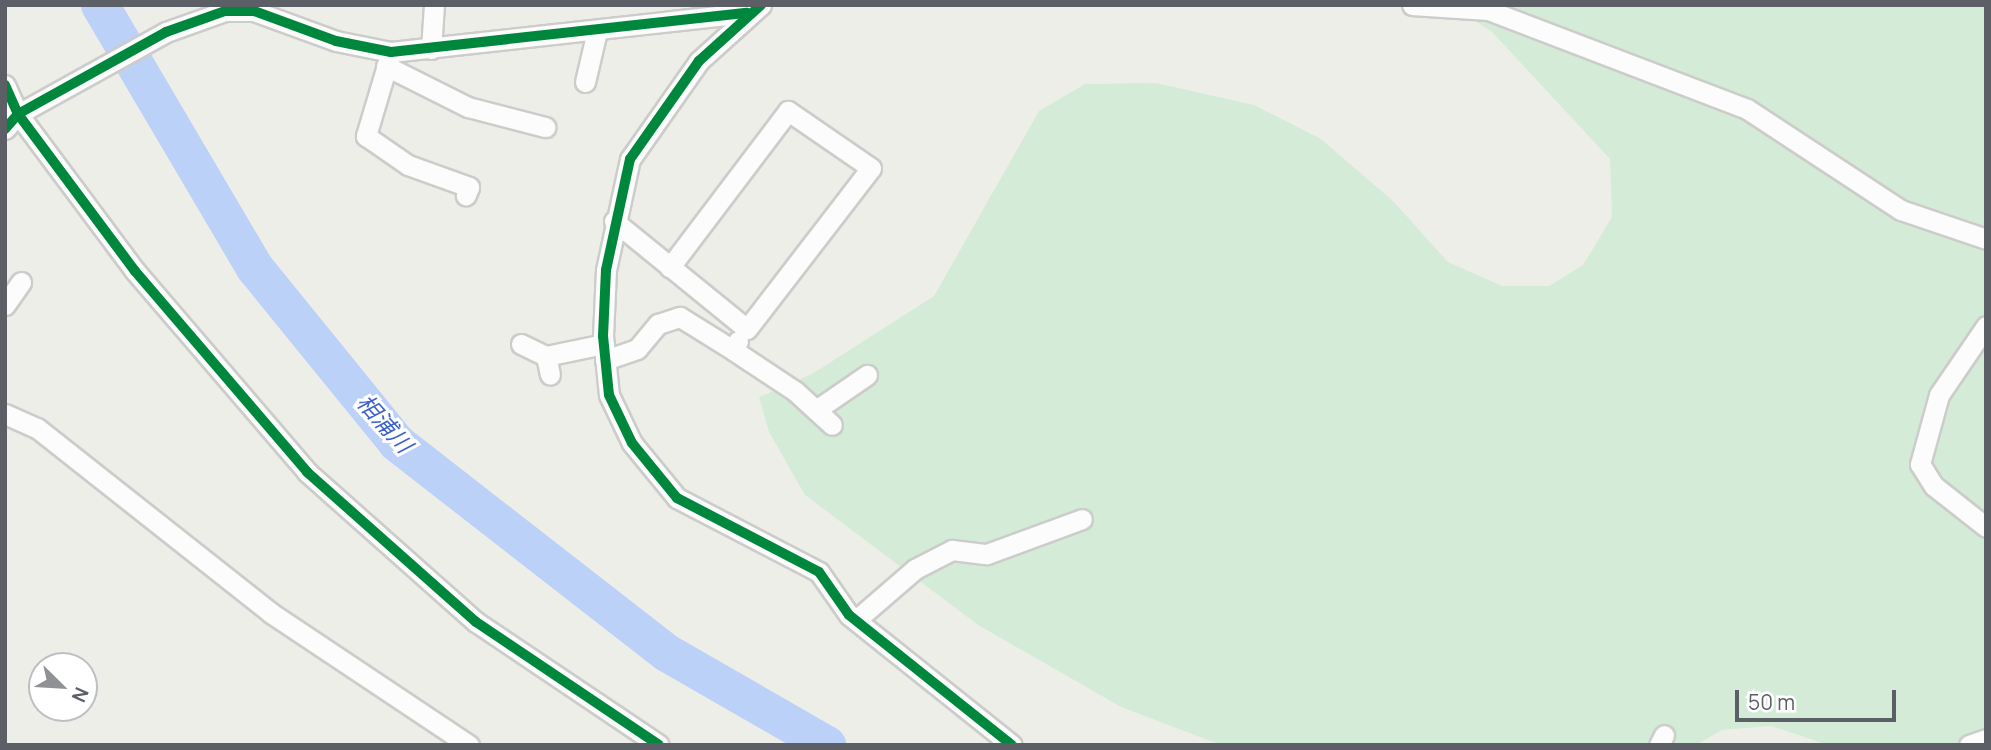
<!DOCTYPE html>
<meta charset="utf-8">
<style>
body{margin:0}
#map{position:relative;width:1991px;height:750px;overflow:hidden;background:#eeeee8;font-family:Manrope,"Noto Sans JP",sans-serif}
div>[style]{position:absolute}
.green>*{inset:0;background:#d4ecd7}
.river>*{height:38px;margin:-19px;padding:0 19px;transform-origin:19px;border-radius:19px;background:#bcd1f8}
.roads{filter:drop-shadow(2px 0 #cccccb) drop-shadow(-2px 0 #cccccb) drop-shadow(0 2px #cccccb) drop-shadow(0 -2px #cccccb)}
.minor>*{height:19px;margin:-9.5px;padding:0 9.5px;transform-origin:9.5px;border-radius:9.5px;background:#fcfcfc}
.cycleway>*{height:10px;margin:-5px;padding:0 5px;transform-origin:5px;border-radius:5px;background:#00873e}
span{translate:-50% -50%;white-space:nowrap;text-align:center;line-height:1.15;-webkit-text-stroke:6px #fff;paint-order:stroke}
.water-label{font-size:23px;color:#3c61cf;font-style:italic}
.frame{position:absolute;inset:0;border:7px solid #5d5f67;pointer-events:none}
.north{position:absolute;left:28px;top:652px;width:70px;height:70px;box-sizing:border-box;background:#fff;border:2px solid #bebfc2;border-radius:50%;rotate:114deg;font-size:19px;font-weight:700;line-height:28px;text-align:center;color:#5d5f67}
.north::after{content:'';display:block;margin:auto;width:24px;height:32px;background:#909194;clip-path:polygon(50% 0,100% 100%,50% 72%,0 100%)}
.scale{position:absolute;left:1735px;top:690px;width:161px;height:32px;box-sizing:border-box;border:4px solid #5d5f67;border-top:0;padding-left:9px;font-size:21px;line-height:24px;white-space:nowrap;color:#5d5f67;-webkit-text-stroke:5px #fff;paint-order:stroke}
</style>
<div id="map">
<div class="green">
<div style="clip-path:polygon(1451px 5px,1986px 5px,1986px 745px,1828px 745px,1771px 726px,1722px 730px,1696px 745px,1221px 745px,1121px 707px,978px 625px,805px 495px,769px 432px,759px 397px,812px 374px,934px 296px,1039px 111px,1085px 84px,1156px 83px,1254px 105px,1321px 139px,1393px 201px,1448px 262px,1502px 286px,1549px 286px,1583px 265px,1612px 217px,1610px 159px,1492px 32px)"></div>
</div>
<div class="river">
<div style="left:100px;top:5px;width:305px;rotate:59.5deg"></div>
<div style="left:255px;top:268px;width:225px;rotate:50.9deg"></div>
<div style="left:397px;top:443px;width:342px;rotate:37.9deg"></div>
<div style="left:667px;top:653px;width:185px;rotate:29.9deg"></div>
</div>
<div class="roads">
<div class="minor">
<div style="left:761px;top:5px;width:84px;rotate:137.9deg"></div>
<div style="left:699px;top:61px;width:120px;rotate:125.1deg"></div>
<div style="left:630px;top:159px;width:114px;rotate:102.2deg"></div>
<div style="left:606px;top:270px;width:66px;rotate:92.6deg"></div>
<div style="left:603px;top:336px;width:59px;rotate:84.2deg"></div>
<div style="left:609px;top:395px;width:53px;rotate:64.4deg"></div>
<div style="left:632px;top:443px;width:71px;rotate:50.7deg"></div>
<div style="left:677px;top:498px;width:160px;rotate:27.5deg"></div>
<div style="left:819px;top:572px;width:52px;rotate:55.1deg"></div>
<div style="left:849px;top:615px;width:208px;rotate:38.6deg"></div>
<div style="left:1412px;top:5px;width:76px;rotate:3.8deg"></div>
<div style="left:1488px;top:10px;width:277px;rotate:20.9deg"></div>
<div style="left:1747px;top:109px;width:184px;rotate:33.3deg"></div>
<div style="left:1901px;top:210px;width:90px;rotate:18.8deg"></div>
<div style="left:431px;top:49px;width:44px;rotate:-86.1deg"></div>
<div style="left:391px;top:52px;width:88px;rotate:106.6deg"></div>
<div style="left:366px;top:136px;width:51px;rotate:34.6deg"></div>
<div style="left:408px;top:165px;width:65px;rotate:19.8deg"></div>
<div style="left:469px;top:187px;width:9px;rotate:111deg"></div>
<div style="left:386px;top:66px;width:92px;rotate:26.6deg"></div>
<div style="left:468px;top:107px;width:80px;rotate:14.6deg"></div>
<div style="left:585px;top:82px;width:52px;rotate:-76.8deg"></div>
<div style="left:5px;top:85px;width:32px;rotate:66deg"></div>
<div style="left:18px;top:114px;width:196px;rotate:53.3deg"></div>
<div style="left:135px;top:271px;width:265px;rotate:49.4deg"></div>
<div style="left:307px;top:472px;width:226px;rotate:41.6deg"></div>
<div style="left:476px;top:622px;width:220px;rotate:33.9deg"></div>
<div style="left:5px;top:129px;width:20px;rotate:-49deg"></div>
<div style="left:18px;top:114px;width:169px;rotate:-29deg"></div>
<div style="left:166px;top:32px;width:63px;rotate:-19.6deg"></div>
<div style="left:225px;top:11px;width:29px"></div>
<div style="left:254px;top:11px;width:87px;rotate:20.1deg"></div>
<div style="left:336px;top:41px;width:56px;rotate:11.3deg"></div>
<div style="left:391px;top:52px;width:358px;rotate:-6.3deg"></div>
<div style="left:614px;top:221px;width:171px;rotate:39.1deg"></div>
<div style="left:747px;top:329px;width:203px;rotate:-52.4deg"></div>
<div style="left:871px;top:168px;width:101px;rotate:-145.5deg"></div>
<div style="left:788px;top:111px;width:196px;rotate:127.1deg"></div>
<div style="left:5px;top:305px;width:28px;rotate:-55deg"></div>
<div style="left:1986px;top:326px;width:83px;rotate:124.3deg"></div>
<div style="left:1939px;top:395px;width:72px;rotate:105.4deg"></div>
<div style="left:1920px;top:464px;width:26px;rotate:58deg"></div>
<div style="left:1934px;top:486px;width:66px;rotate:38.3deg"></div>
<div style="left:738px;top:341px;width:10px;rotate:119deg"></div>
<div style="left:733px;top:350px;width:74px;rotate:33.5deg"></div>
<div style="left:795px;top:391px;width:50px;rotate:42.6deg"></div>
<div style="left:521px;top:344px;width:28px;rotate:26deg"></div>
<div style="left:546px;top:356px;width:59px;rotate:-11.7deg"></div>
<div style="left:546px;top:356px;width:19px;rotate:78deg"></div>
<div style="left:605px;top:360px;width:34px;rotate:-19deg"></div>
<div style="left:637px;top:349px;width:33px;rotate:-50deg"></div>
<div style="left:658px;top:324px;width:23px;rotate:-18deg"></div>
<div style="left:680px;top:317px;width:62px;rotate:31.9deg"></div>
<div style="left:816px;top:410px;width:62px;rotate:-34.5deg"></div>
<div style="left:5px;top:414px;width:35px;rotate:24deg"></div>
<div style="left:37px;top:428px;width:298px;rotate:38.3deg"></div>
<div style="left:271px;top:613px;width:238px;rotate:33.7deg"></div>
<div style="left:856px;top:620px;width:78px;rotate:-40.8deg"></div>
<div style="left:915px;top:569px;width:42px;rotate:-27.2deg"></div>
<div style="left:952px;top:550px;width:35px;rotate:7deg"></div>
<div style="left:987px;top:554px;width:101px;rotate:-20.2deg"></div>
<div style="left:1659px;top:745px;width:11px;rotate:-63deg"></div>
<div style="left:1969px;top:745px;width:18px;rotate:-19deg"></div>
</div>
</div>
<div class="cycleway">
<div style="left:761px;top:5px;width:84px;rotate:137.9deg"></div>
<div style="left:699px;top:61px;width:120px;rotate:125.1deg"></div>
<div style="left:630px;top:159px;width:114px;rotate:102.2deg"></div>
<div style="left:606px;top:270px;width:66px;rotate:92.6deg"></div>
<div style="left:603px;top:336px;width:59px;rotate:84.2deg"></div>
<div style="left:609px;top:395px;width:53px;rotate:64.4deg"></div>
<div style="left:632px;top:443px;width:71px;rotate:50.7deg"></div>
<div style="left:677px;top:498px;width:160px;rotate:27.5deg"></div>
<div style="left:819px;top:572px;width:52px;rotate:55.1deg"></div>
<div style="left:849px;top:615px;width:208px;rotate:38.6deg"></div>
<div style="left:5px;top:85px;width:32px;rotate:66deg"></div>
<div style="left:18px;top:114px;width:196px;rotate:53.3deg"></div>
<div style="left:135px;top:271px;width:265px;rotate:49.4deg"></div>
<div style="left:307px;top:472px;width:226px;rotate:41.6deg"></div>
<div style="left:476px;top:622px;width:220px;rotate:33.9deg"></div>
<div style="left:5px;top:129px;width:20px;rotate:-49deg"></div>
<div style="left:18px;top:114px;width:169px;rotate:-29deg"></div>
<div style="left:166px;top:32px;width:63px;rotate:-19.6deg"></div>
<div style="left:225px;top:11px;width:29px"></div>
<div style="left:254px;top:11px;width:87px;rotate:20.1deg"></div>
<div style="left:336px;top:41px;width:56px;rotate:11.3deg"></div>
<div style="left:391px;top:52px;width:358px;rotate:-6.3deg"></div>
</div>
<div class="water-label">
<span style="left:385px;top:423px;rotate:48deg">相浦川</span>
</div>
<div class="frame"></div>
<div class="north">N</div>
<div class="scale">50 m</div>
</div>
